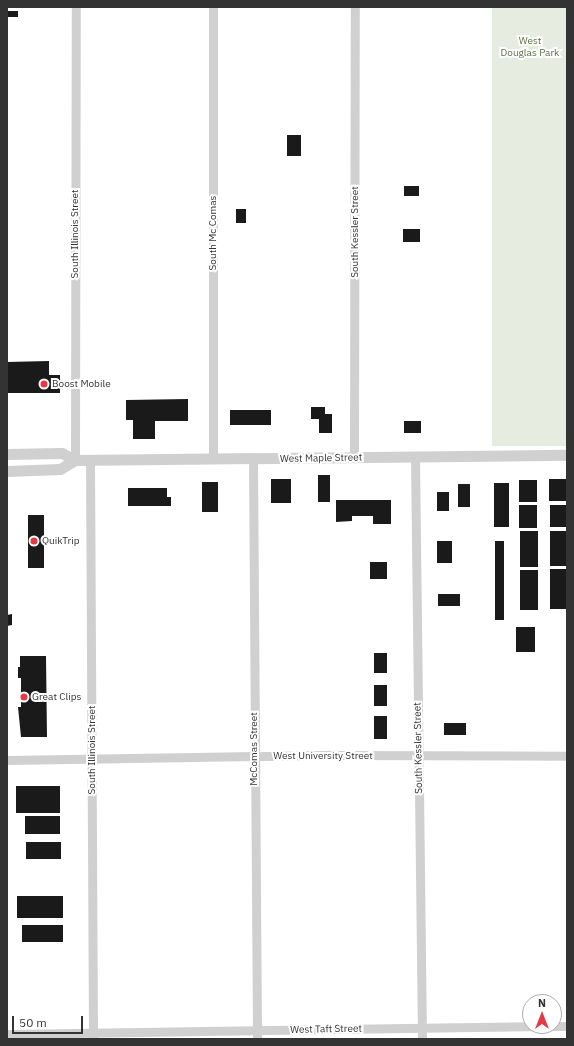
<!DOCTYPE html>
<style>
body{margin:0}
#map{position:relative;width:574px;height:1046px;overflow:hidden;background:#fff;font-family:"IBM Plex Sans",sans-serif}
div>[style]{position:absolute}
.green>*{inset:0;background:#e6ecdf;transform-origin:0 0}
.building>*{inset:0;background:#1a1a1a;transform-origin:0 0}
.minor>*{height:9px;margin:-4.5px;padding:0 4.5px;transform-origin:4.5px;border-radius:4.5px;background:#d0d0d0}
.tertiary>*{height:11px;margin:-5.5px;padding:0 5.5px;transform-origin:5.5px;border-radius:5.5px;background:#d0d0d0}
.dots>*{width:11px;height:11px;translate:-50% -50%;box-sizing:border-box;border:2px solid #fff;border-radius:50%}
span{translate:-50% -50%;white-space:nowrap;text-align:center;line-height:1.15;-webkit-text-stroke:4px #fff;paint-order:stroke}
.park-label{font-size:10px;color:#56703f}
.street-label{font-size:10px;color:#333}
.poi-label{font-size:10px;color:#333}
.left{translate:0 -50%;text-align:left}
.frame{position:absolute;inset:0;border:8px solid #333;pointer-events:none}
.north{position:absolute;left:522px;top:994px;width:40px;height:40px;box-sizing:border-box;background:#fff;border:1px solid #adadad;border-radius:50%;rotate:0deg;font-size:11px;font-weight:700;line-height:16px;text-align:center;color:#333}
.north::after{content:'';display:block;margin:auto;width:14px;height:18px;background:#e63946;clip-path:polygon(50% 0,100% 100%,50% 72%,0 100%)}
.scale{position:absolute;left:12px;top:1016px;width:71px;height:18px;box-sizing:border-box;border:2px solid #333;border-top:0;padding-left:5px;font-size:12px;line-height:14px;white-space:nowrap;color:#333;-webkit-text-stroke:3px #fff;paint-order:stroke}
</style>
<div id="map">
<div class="green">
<div style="left:492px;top:7px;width:75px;height:439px"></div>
</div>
<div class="building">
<div style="left:7px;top:11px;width:11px;height:6px"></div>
<div style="left:301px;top:135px;width:21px;height:14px;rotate:90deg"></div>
<div style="left:404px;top:186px;width:15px;height:10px"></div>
<div style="left:236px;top:209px;width:10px;height:14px"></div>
<div style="left:403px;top:229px;width:17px;height:13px"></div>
<div style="clip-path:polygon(49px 361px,49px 375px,60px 375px,60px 393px,7px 393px,7px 362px)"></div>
<div style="clip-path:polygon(188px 399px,188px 421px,155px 421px,155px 439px,133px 439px,133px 420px,126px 420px,126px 400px)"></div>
<div style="clip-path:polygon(311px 407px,325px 407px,325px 414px,332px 414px,332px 433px,319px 433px,319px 419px,311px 419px)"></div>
<div style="left:230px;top:410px;width:41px;height:15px"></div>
<div style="left:404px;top:421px;width:17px;height:12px"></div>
<div style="left:318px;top:475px;width:12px;height:27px"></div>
<div style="left:271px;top:479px;width:20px;height:24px"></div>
<div style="left:549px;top:479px;width:18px;height:22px"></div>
<div style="left:519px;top:480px;width:18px;height:22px"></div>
<div style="left:202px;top:482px;width:16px;height:30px"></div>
<div style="left:494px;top:483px;width:15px;height:44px"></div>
<div style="left:458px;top:484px;width:12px;height:23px"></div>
<div style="clip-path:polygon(128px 488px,167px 488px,167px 497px,171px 497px,171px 506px,128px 506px)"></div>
<div style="left:437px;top:492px;width:12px;height:19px"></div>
<div style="clip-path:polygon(336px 500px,391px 500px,391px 524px,373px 524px,373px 516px,352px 516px,352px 521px,336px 522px)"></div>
<div style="left:519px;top:505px;width:18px;height:23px"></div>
<div style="left:550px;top:505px;width:17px;height:22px"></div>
<div style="left:28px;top:515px;width:16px;height:53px"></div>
<div style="left:520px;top:531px;width:18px;height:36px"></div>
<div style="left:550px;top:531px;width:17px;height:35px"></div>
<div style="left:437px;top:541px;width:15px;height:22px"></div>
<div style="left:495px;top:541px;width:9px;height:79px"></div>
<div style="left:370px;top:562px;width:17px;height:17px"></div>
<div style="left:550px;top:569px;width:17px;height:40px"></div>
<div style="left:520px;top:570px;width:18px;height:40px"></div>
<div style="left:438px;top:594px;width:22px;height:12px"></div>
<div style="clip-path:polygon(12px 614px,12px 625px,7px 626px,7px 615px)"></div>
<div style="left:516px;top:627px;width:19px;height:25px"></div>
<div style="left:374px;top:653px;width:13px;height:20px"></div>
<div style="clip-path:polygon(20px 656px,46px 656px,47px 737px,21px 737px,18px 707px,21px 707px,21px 678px,18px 678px,18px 667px,20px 667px)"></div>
<div style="left:374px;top:685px;width:13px;height:21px"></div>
<div style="left:374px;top:716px;width:13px;height:23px"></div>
<div style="left:466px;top:723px;width:12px;height:22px;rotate:90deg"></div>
<div style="left:16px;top:786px;width:44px;height:27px"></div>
<div style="left:25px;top:816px;width:35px;height:18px"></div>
<div style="left:26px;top:842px;width:35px;height:17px"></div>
<div style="left:17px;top:896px;width:46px;height:22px"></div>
<div style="left:22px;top:925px;width:41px;height:17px"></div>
</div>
<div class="minor">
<div style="left:213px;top:7px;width:452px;rotate:90deg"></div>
<div style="left:415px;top:457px;width:582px;rotate:89.31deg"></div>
<div style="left:354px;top:458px;width:451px;rotate:-89.9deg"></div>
<div style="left:253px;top:459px;width:580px;rotate:89.6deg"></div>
<div style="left:75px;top:460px;width:453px;rotate:-89.9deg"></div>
<div style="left:90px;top:460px;width:579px;rotate:89.7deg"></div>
<div style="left:7px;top:760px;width:330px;rotate:-0.9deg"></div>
<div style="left:337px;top:755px;width:230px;rotate:0.2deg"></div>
<div style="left:554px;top:1026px;width:13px"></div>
<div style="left:7px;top:1034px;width:542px;rotate:-0.85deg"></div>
</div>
<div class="tertiary">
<div style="left:7px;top:454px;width:55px;rotate:-1deg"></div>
<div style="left:62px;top:453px;width:15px;rotate:28deg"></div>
<div style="left:75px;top:460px;width:492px;rotate:-0.6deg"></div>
<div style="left:7px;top:471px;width:53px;rotate:-2.2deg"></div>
<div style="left:60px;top:469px;width:17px;rotate:-31deg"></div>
</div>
<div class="dots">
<div style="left:44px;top:384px;background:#e63946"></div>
<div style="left:34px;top:541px;background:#e63946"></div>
<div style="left:24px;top:697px;background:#e63946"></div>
</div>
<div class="park-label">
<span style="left:530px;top:46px">West<br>Douglas Park</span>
</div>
<div class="street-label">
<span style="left:355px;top:232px;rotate:-90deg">South Kessler Street</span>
<span style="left:213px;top:233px;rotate:-90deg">South Mc Comas</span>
<span style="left:75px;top:234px;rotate:-90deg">South Illinois Street</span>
<span style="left:321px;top:458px;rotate:-1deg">West Maple Street</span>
<span style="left:418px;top:748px;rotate:-91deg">South Kessler Street</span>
<span style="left:254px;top:749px;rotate:-90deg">McComas Street</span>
<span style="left:92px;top:750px;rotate:-90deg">South Illinois Street</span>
<span style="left:323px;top:756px">West University Street</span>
<span style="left:326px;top:1029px;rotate:-1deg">West Taft Street</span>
</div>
<div class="poi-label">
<span class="left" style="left:52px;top:384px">Boost Mobile</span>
<span class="left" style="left:42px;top:541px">QuikTrip</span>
<span class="left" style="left:32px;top:697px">Great Clips</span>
</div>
<div class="frame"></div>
<div class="north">N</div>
<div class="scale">50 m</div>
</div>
